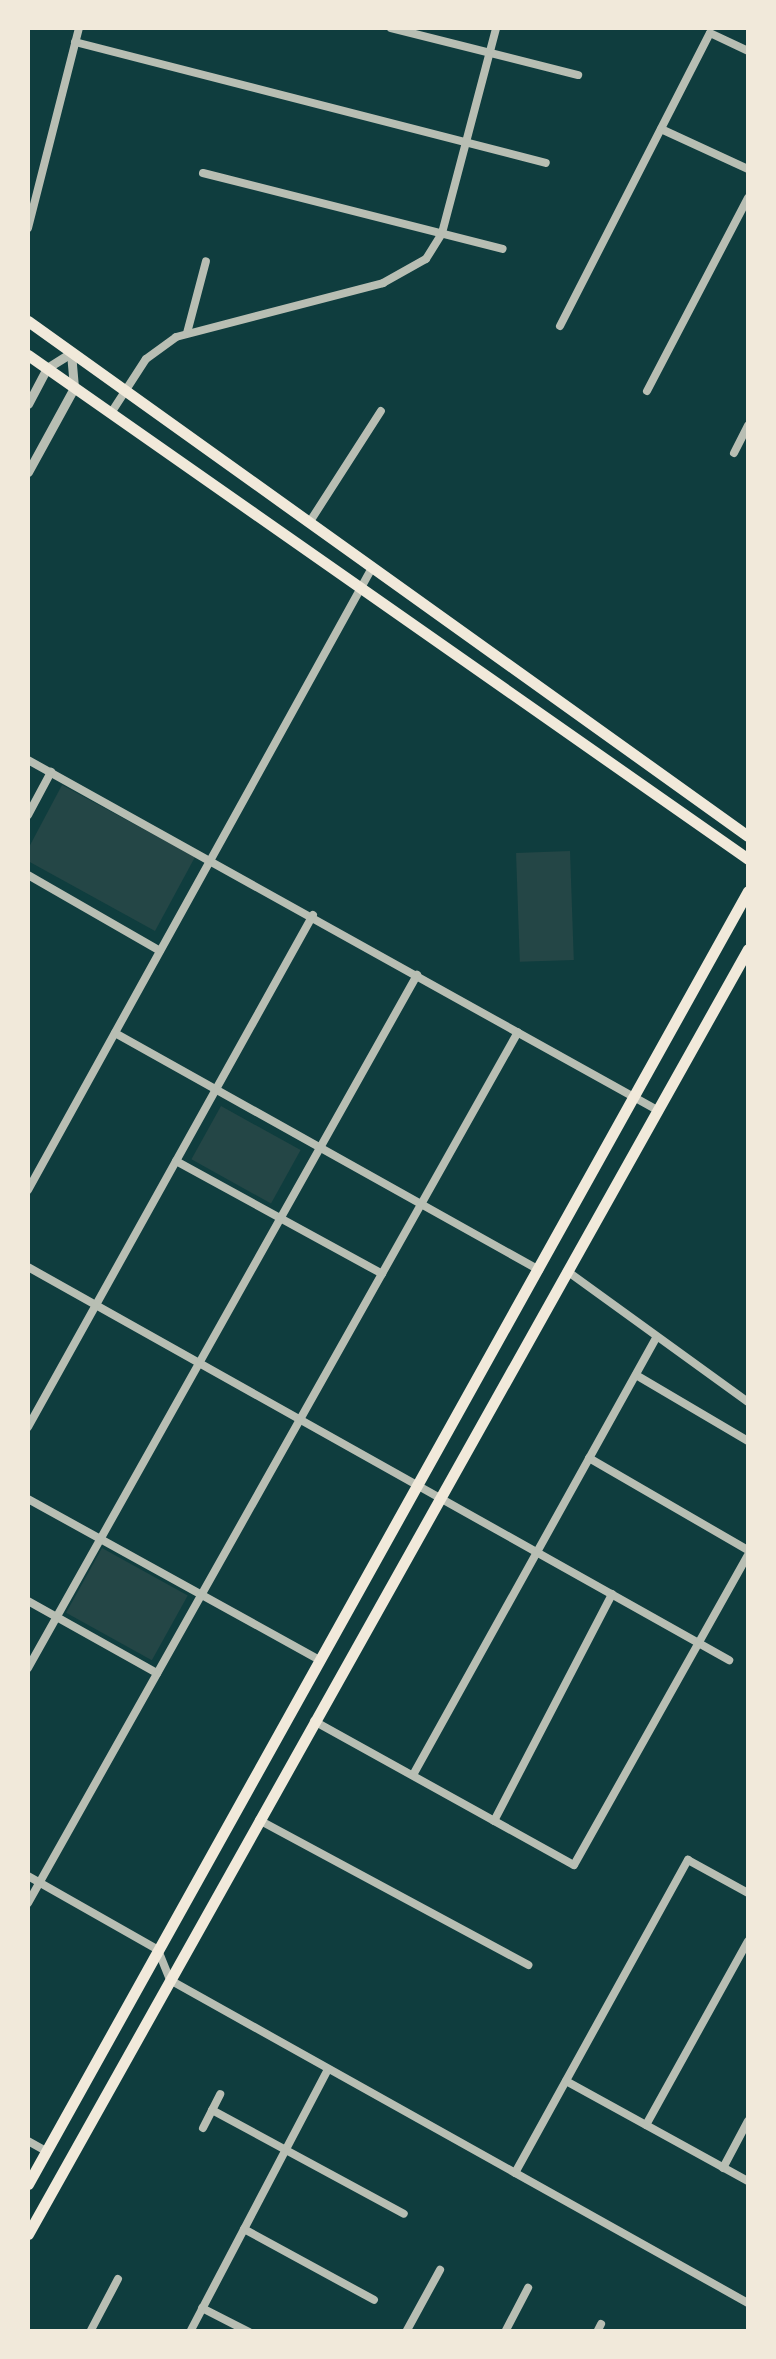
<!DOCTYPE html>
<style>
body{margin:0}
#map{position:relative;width:776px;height:2359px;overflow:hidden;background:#0f3d3e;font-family:"Open Sans",sans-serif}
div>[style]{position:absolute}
.green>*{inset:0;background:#244646;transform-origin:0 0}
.minor>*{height:8px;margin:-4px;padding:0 4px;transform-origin:4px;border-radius:4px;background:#b8beb3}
.tertiary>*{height:9px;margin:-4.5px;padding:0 4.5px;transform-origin:4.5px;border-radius:4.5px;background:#b8beb3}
.primary>*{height:11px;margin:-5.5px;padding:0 5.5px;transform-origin:5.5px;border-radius:5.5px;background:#f1e9da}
span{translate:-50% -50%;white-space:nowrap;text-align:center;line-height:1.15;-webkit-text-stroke:9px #f1e9da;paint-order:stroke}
.frame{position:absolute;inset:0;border:30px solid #f1e9da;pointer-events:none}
</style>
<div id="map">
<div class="green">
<div style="clip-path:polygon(62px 785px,195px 857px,155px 931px,28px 861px,28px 849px)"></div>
<div style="left:570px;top:851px;width:109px;height:54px;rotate:88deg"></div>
<div style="left:221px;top:1106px;width:91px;height:61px;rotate:29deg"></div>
<div style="left:102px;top:1548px;width:98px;height:74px;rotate:29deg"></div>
</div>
<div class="minor">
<div style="left:391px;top:28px;width:193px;rotate:14.1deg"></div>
<div style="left:75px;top:42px;width:486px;rotate:14.4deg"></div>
<div style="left:661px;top:129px;width:96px;rotate:24.7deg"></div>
<div style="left:203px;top:173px;width:309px;rotate:14.2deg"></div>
<div style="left:28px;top:228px;width:206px;rotate:-75.7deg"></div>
<div style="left:560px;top:326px;width:329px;rotate:-62.9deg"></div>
<div style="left:710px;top:33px;width:42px;rotate:25.3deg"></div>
<div style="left:187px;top:333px;width:74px;rotate:-75.2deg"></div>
<div style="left:647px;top:391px;width:218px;rotate:-62.4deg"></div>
<div style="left:111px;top:413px;width:64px;rotate:-57.1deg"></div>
<div style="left:146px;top:359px;width:37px;rotate:-36deg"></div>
<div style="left:176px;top:337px;width:214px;rotate:-14.6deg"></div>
<div style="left:383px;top:283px;width:49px;rotate:-29.2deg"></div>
<div style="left:426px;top:259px;width:31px;rotate:-58deg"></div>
<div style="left:442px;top:233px;width:212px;rotate:-75.2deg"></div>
<div style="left:734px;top:453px;width:31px;rotate:-63deg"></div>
<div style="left:309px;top:523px;width:133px;rotate:-57.3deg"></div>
<div style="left:28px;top:760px;width:720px;rotate:29.09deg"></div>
<div style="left:28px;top:815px;width:49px;rotate:-61.9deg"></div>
<div style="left:28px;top:875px;width:152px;rotate:29.9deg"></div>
<div style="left:115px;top:1033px;width:486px;rotate:29.2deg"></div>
<div style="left:176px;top:1161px;width:235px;rotate:28.7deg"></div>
<div style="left:28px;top:1190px;width:711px;rotate:-61.06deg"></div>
<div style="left:28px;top:1267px;width:804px;rotate:29.28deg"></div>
<div style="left:567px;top:1271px;width:223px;rotate:35.9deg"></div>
<div style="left:636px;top:1375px;width:130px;rotate:30.5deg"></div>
<div style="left:28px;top:1427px;width:586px;rotate:-60.9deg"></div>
<div style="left:589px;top:1458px;width:184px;rotate:30.1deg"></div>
<div style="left:28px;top:1499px;width:335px;rotate:28.9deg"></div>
<div style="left:28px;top:1601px;width:148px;rotate:29.2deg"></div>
<div style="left:28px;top:1668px;width:795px;rotate:-60.69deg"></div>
<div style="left:314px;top:1721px;width:297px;rotate:29deg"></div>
<div style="left:574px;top:1865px;width:355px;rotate:-60.7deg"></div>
<div style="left:413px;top:1775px;width:500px;rotate:-60.92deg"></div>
<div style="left:259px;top:1820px;width:306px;rotate:28.3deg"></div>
<div style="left:494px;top:1821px;width:256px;rotate:-62.5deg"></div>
<div style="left:28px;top:1876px;width:150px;rotate:29.6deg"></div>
<div style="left:158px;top:1950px;width:32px;rotate:68deg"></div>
<div style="left:170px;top:1980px;width:662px;rotate:29.2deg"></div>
<div style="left:28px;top:1903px;width:999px;rotate:-60.64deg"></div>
<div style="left:566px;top:2081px;width:208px;rotate:28.8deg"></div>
<div style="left:212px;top:2110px;width:218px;rotate:28.4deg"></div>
<div style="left:646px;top:2125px;width:210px;rotate:-61deg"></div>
<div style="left:203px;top:2128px;width:38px;rotate:-63deg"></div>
<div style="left:28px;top:2141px;width:21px;rotate:29deg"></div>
<div style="left:723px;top:2168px;width:53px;rotate:-62deg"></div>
<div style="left:515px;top:2173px;width:358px;rotate:-61.1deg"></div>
<div style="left:688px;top:1860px;width:68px;rotate:28.8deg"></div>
<div style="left:244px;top:2229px;width:148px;rotate:28.6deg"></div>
<div style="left:202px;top:2308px;width:53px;rotate:27.1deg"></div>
<div style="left:90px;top:2332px;width:60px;rotate:-62.2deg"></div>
<div style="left:190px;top:2332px;width:297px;rotate:-62.3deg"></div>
<div style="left:406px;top:2332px;width:71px;rotate:-61.3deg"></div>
<div style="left:505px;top:2332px;width:50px;rotate:-62.4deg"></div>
<div style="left:597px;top:2332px;width:9px;rotate:-63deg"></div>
</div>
<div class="tertiary">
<div style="left:28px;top:404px;width:41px;rotate:-62.2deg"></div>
<div style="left:47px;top:368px;width:28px;rotate:-32deg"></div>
<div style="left:71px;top:353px;width:35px;rotate:85deg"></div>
<div style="left:74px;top:388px;width:96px;rotate:118.7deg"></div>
</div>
<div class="primary">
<div style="left:28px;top:321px;width:885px;rotate:35.58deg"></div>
<div style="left:28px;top:355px;width:879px;rotate:34.99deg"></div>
<div style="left:28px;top:2184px;width:1480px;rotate:-60.89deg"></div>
<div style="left:28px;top:2234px;width:1473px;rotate:-60.74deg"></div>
</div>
<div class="frame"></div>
</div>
